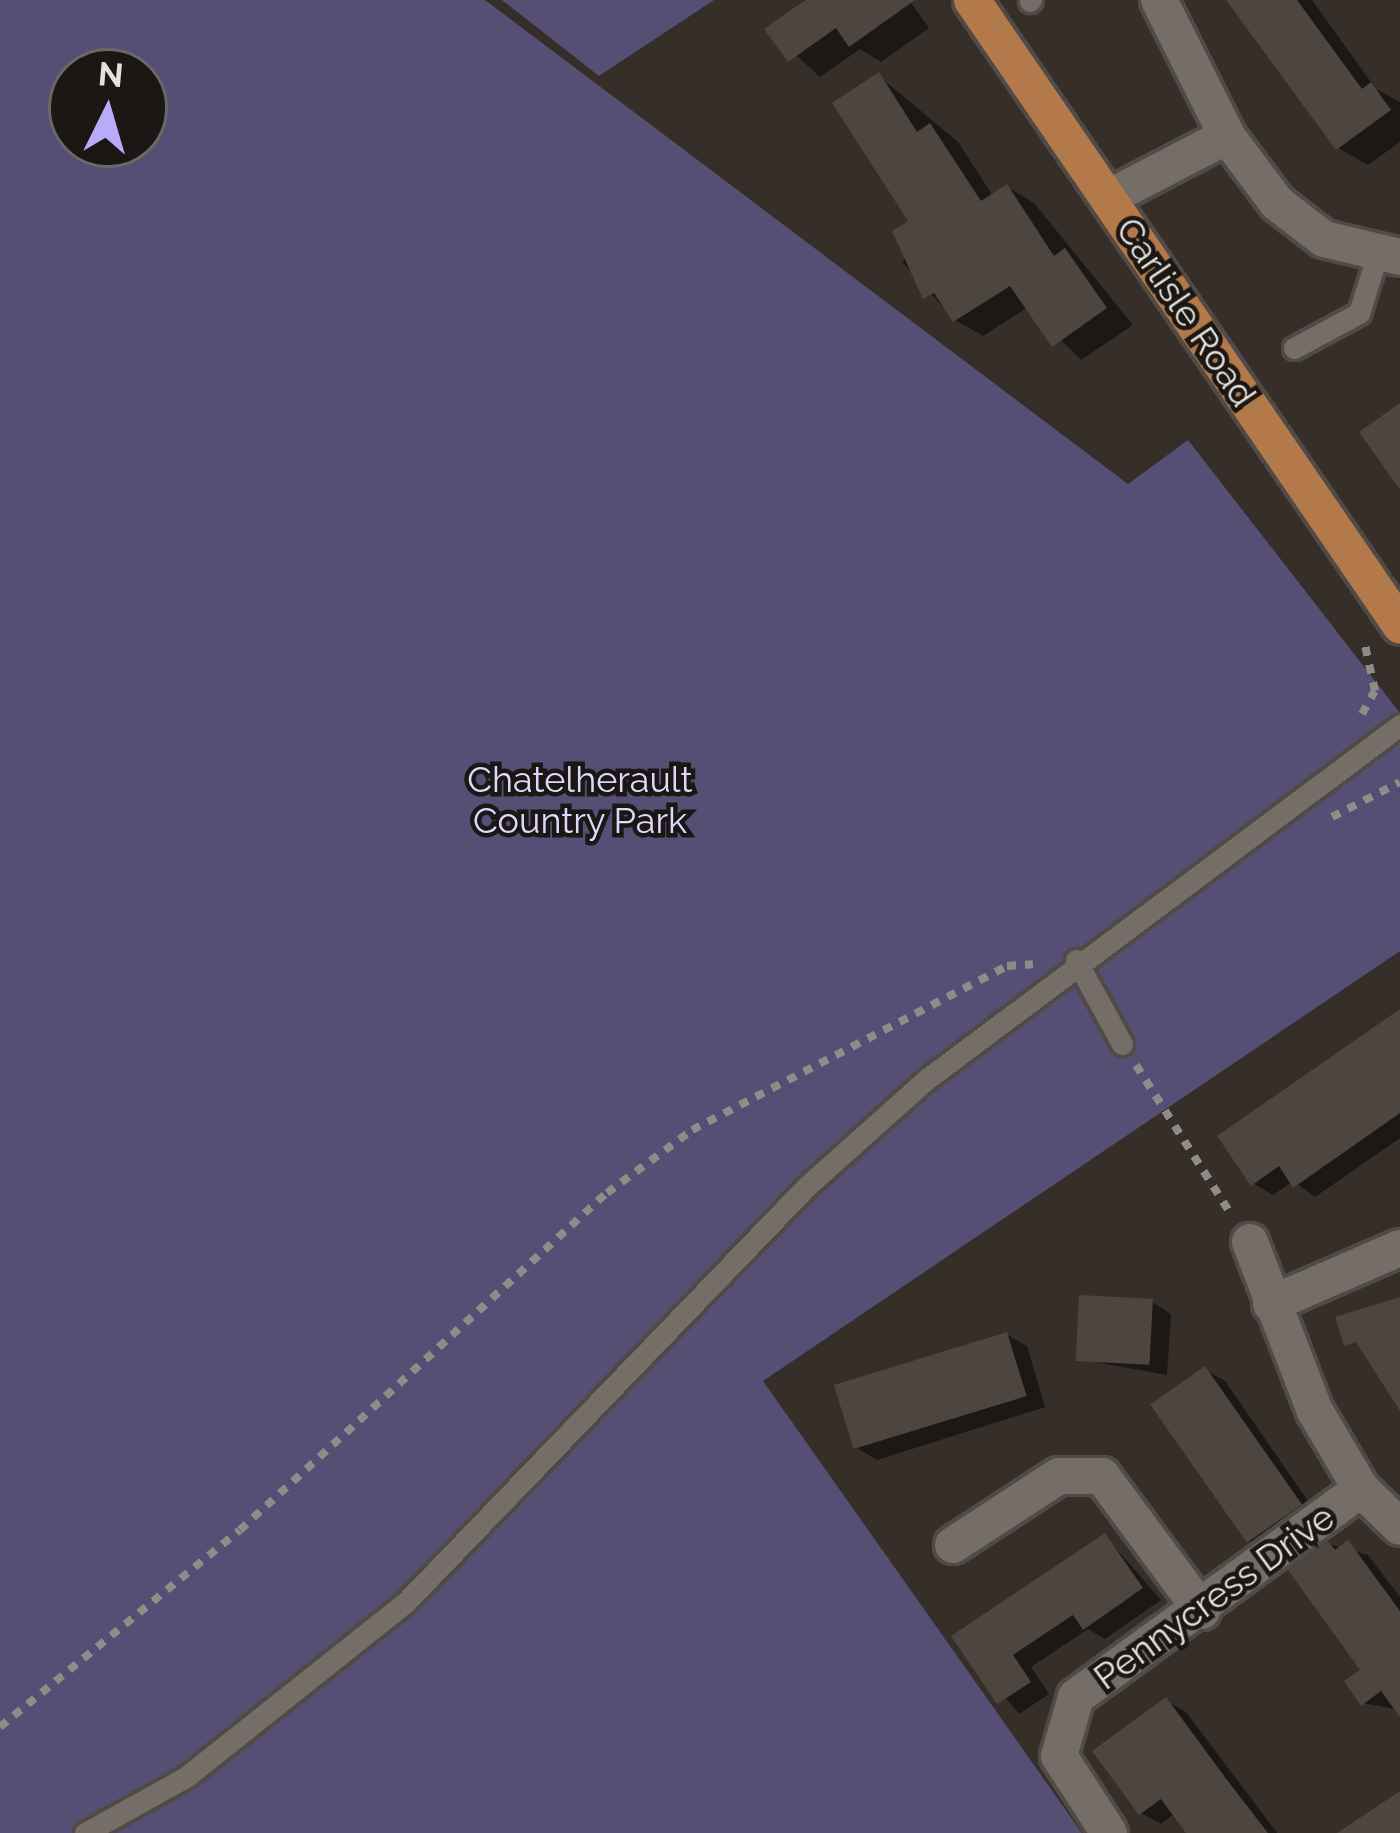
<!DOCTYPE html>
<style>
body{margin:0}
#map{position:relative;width:1400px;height:1833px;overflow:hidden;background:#352e29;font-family:Raleway,sans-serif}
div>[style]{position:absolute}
.green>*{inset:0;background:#554f73}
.shadow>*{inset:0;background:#0007}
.building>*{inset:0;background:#4d453f;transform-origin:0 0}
.path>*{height:8px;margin-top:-4px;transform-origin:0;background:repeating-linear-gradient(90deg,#908b86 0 9px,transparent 0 18px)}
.roads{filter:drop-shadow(3px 0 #514b47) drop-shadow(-3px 0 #514b47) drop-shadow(0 3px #514b47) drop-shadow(0 -3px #514b47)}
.lane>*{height:21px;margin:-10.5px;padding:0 10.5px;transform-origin:10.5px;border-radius:10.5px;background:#756d67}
.street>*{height:36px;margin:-18px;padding:0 18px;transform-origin:18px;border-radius:18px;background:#756d67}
.primary>*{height:36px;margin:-18px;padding:0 18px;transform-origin:18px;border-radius:18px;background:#b27a49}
span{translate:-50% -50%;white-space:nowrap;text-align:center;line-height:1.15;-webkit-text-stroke:9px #1a1715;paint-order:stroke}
.street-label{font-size:36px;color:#e4e0dc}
.park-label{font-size:36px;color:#ded8fb}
.north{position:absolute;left:48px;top:48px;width:120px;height:120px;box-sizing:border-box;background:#1a1715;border:3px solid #6b6765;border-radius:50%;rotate:5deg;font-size:33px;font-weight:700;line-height:48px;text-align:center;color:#e4e0dc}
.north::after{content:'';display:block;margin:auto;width:42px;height:54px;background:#b9abf7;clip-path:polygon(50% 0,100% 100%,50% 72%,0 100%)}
</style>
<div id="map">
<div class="green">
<div style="clip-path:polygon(evenodd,0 0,485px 0,1128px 484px,1188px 440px,1400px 713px,1400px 951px,763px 1381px,1082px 1833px,0 1833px,0 0,72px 72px,144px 72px,144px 144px,72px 144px,72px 72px)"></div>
<div style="clip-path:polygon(502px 0,714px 0,599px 76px)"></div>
</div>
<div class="shadow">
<div style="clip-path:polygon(804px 0,909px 0,929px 28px,881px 62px,860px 49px,820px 77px,768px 29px)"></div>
<div style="clip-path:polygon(1230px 0,1312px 0,1376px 89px,1400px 102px,1400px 142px,1368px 165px,1338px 148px)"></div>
<div style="clip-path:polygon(879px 76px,958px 142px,993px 196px,1007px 187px,1034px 203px,1133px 325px,1081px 360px,1028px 307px,983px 336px,955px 320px,903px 263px,912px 222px)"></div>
<div style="clip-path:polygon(1400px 1013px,1400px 1138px,1315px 1197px,1293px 1181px,1273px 1195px,1253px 1183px)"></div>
<div style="clip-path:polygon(1152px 1302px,1171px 1314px,1167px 1375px,1078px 1359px)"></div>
<div style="clip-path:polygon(1007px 1335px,1027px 1346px,1045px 1407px,877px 1460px,857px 1448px)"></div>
<div style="clip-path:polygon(1205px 1370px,1225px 1381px,1319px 1517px,1270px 1553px,1250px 1541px)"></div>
<div style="clip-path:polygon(1105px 1536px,1161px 1600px,1105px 1639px,1088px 1629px,1031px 1667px,1049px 1694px,1019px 1714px,955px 1637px)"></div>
<div style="clip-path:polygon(1328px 1544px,1368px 1555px,1400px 1597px,1400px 1710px,1363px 1703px,1365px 1671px)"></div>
<div style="clip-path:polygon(1166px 1701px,1186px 1712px,1277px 1833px,1190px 1833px,1175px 1813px,1161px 1824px,1141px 1813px)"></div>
</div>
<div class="building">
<div style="clip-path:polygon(805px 0,915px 0,849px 47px,836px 28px,788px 62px,764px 29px)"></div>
<div style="clip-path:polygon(1226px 0,1297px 0,1362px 89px,1371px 82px,1391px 110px,1336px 150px)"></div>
<div style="clip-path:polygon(879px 72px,917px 132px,930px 123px,981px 201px,1007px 184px,1054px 256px,1065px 248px,1107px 308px,1052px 347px,1010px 286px,953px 322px,934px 293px,923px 299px,892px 231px,908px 221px,832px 103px)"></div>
<div style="clip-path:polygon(1400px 403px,1400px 490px,1359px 432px)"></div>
<div style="clip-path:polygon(1400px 1009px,1400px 1113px,1293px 1188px,1279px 1166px,1251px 1186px,1217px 1136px)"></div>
<div style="left:1079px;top:1295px;width:74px;height:66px;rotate:3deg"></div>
<div style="clip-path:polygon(1400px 1297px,1400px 1411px,1356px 1342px,1344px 1346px,1335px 1317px)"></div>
<div style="left:1007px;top:1332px;width:67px;height:181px;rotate:73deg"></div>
<div style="left:1205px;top:1366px;width:169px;height:67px;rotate:55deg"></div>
<div style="clip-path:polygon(1105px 1533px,1143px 1588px,1083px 1630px,1073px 1615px,1013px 1655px,1031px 1682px,997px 1704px,951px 1636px)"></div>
<div style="clip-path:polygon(1348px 1540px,1400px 1611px,1400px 1717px,1381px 1691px,1361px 1706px,1344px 1681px,1360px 1670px,1288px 1570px,1328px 1541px,1335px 1550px)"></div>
<div style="clip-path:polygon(1166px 1697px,1227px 1780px,1268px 1833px,1186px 1833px,1161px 1799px,1139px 1815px,1092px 1751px)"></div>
<div style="clip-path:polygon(1400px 1791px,1400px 1833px,1337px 1833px)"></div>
</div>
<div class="path">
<div style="left:1362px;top:714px;width:26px;rotate:-61deg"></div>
<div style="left:1375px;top:691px;width:47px;rotate:-102.3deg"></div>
<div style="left:1332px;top:817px;width:76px;rotate:-27.2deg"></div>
<div style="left:1136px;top:1065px;width:177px;rotate:57.5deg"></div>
<div style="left:0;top:1727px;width:310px;rotate:-39.4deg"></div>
<div style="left:240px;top:1530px;width:498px;rotate:-42.6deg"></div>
<div style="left:607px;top:1193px;width:106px;rotate:-36.5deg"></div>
<div style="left:692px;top:1130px;width:355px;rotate:-27.5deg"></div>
<div style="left:1007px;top:966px;width:26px;rotate:-4deg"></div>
</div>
<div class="roads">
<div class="lane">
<div style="left:1030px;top:1px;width:1px;rotate:-45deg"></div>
<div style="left:1294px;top:348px;width:74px;rotate:-28.3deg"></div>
<div style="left:1359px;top:313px;width:60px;rotate:-72.5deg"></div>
<div style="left:1076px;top:960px;width:96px;rotate:61.3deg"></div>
<div style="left:85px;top:1833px;width:115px;rotate:-29deg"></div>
<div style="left:186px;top:1777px;width:281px;rotate:-38.5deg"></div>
<div style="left:406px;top:1602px;width:576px;rotate:-46.05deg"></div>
<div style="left:806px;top:1187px;width:162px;rotate:-41.8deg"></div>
<div style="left:927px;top:1079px;width:591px;rotate:-36.81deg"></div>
</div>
<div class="street">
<div style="left:1159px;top:0;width:152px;rotate:63.4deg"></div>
<div style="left:1227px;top:136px;width:84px;rotate:53.3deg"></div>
<div style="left:1277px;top:203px;width:59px;rotate:37.5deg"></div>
<div style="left:1324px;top:239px;width:78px;rotate:13.3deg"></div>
<div style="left:1108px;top:198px;width:134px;rotate:-27.5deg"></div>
<div style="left:1250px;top:1242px;width:181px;rotate:69deg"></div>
<div style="left:1315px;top:1411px;width:91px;rotate:59.5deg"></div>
<div style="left:1361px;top:1489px;width:54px;rotate:44.3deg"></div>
<div style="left:1271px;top:1304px;width:141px;rotate:-23.5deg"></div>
<div style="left:953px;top:1545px;width:126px;rotate:-33.1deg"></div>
<div style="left:1059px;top:1476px;width:43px"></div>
<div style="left:1102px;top:1476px;width:168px;rotate:53.5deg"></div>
<div style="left:1109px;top:1833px;width:92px;rotate:-123deg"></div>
<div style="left:1059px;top:1756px;width:61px;rotate:-73.9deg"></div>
<div style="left:1076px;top:1697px;width:353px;rotate:-36.1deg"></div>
</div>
<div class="primary">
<div style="left:972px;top:0;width:758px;rotate:55.6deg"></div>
</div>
</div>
<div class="street-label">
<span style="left:1186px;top:312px;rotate:56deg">Carlisle Road</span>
<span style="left:1214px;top:1597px;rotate:-36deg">Pennycress Drive</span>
</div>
<div class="park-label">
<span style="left:580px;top:800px">Chatelherault<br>Country Park</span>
</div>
<div class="north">N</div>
</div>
